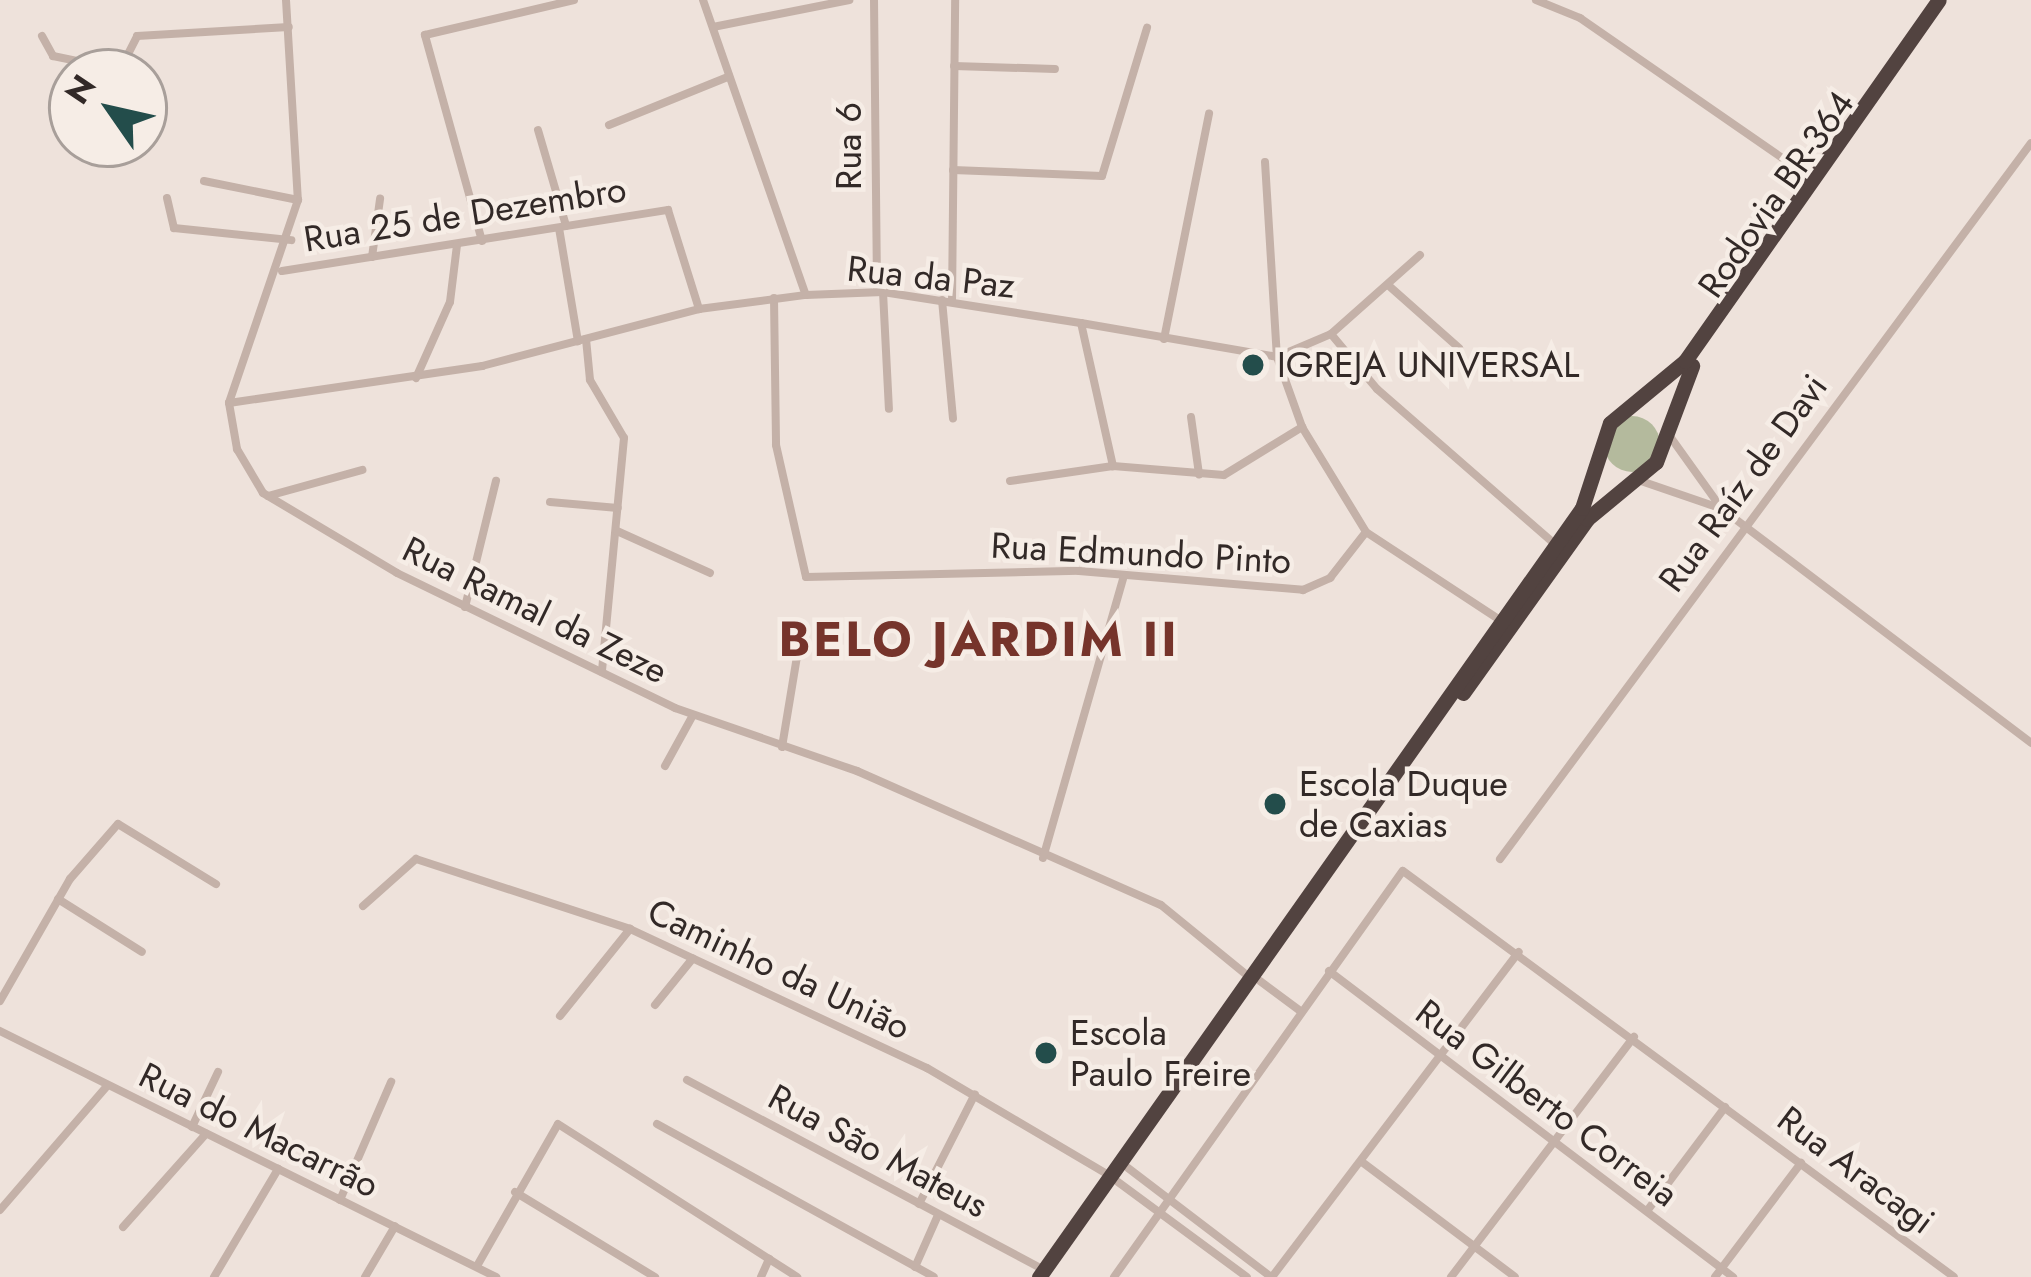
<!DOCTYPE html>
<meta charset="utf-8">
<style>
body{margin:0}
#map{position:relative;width:2031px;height:1277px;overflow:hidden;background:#eee2db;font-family:Jost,sans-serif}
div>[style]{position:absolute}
.green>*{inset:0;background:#b4ba9d}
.round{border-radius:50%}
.street>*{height:8px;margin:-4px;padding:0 4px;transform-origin:4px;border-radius:4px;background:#c4b1a8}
.highway>*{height:15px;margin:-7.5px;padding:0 7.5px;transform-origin:7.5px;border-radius:7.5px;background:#524340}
.dots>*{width:33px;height:33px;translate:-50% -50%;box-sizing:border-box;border:6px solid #f6ede6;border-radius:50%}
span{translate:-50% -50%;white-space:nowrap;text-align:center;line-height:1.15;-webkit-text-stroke:9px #f6ede6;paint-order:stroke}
.street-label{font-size:36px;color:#322927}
.poi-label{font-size:36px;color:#322927}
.left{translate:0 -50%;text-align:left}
.district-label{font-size:48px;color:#76342b;font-weight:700;letter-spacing:3px}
.north{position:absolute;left:48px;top:48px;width:120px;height:120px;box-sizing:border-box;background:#f6ede6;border:3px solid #a89f9a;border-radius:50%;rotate:304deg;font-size:33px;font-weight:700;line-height:48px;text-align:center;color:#322927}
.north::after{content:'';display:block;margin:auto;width:42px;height:54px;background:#234d4b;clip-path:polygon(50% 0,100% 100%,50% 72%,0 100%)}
</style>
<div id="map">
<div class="green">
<div class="round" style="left:1604px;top:416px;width:56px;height:56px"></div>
</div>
<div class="street">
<div style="left:286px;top:0;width:200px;rotate:86.6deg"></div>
<div style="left:298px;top:200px;width:214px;rotate:108.8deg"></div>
<div style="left:229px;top:403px;width:47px;rotate:80.1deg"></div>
<div style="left:237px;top:449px;width:51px;rotate:59.4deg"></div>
<div style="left:263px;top:493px;width:156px;rotate:30.8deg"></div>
<div style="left:397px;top:573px;width:309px;rotate:25.9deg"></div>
<div style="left:675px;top:708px;width:193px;rotate:19.1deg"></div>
<div style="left:857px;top:771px;width:332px;rotate:23.8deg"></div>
<div style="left:1161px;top:905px;width:112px;rotate:39.2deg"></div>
<div style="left:703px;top:0;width:312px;rotate:70.8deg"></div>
<div style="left:874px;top:0;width:292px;rotate:89.4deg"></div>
<div style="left:1536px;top:0;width:48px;rotate:22.2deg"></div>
<div style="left:1580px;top:18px;width:281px;rotate:34.7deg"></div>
<div style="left:713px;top:27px;width:139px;rotate:-11.2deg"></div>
<div style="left:42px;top:36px;width:23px;rotate:61deg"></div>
<div style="left:53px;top:56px;width:45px;rotate:11.6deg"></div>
<div style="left:97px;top:65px;width:27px;rotate:-6deg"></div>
<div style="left:124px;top:62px;width:29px;rotate:-63deg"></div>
<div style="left:137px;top:36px;width:152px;rotate:-3.4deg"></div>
<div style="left:954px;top:66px;width:101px;rotate:1.7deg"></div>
<div style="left:609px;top:125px;width:128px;rotate:-22deg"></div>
<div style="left:538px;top:130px;width:100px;rotate:73.7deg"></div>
<div style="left:1265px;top:162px;width:195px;rotate:86.5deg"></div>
<div style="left:1277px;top:357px;width:59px;rotate:-23.1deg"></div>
<div style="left:1331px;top:334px;width:119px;rotate:-41.6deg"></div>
<div style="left:953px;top:170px;width:149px;rotate:2.3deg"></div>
<div style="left:1102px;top:176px;width:155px;rotate:-73.1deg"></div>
<div style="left:204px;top:181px;width:96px;rotate:11.4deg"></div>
<div style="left:167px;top:198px;width:31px;rotate:77deg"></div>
<div style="left:174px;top:228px;width:118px;rotate:5.9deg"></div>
<div style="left:559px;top:228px;width:115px;rotate:80.5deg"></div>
<div style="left:482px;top:241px;width:214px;rotate:-105.5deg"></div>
<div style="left:425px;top:35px;width:153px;rotate:-13.2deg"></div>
<div style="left:372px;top:257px;width:59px;rotate:-82.1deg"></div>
<div style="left:282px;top:271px;width:391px;rotate:-9deg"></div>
<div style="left:668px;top:210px;width:104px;rotate:72.6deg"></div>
<div style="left:1388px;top:285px;width:95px;rotate:41.6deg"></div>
<div style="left:883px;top:292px;width:117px;rotate:87.1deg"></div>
<div style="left:774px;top:298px;width:147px;rotate:89.2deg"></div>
<div style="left:776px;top:445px;width:135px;rotate:77.2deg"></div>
<div style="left:806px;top:577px;width:273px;rotate:-1.3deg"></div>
<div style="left:1079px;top:571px;width:225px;rotate:4.8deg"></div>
<div style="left:1303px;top:590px;width:30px;rotate:-24deg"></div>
<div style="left:1330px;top:578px;width:58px;rotate:-52deg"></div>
<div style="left:942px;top:300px;width:119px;rotate:84.7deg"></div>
<div style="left:952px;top:302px;width:302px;rotate:-89.4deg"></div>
<div style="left:1081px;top:323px;width:147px;rotate:77.4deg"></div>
<div style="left:1331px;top:334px;width:72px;rotate:50.1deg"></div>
<div style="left:1377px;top:389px;width:237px;rotate:41.1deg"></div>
<div style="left:586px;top:339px;width:41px;rotate:84.4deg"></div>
<div style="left:590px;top:380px;width:67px;rotate:59.6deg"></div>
<div style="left:624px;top:438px;width:235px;rotate:95.4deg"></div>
<div style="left:1164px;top:339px;width:230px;rotate:-78.7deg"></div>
<div style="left:416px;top:378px;width:83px;rotate:-65.9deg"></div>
<div style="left:450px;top:302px;width:57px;rotate:-83deg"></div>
<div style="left:229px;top:403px;width:256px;rotate:-8.3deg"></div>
<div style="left:482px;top:366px;width:224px;rotate:-14.7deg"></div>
<div style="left:699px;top:309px;width:108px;rotate:-7.5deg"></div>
<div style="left:806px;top:295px;width:77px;rotate:-2.2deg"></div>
<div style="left:883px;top:292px;width:200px;rotate:8.9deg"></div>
<div style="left:1081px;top:323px;width:199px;rotate:9.8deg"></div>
<div style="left:1277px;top:357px;width:74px;rotate:70.3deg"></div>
<div style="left:1302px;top:427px;width:123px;rotate:58.6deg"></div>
<div style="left:1366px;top:532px;width:160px;rotate:33.3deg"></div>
<div style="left:1191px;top:417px;width:58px;rotate:82deg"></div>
<div style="left:1669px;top:435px;width:91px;rotate:54.4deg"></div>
<div style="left:1722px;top:509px;width:388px;rotate:37.1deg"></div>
<div style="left:1638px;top:480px;width:87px;rotate:18.9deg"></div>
<div style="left:1010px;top:481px;width:104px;rotate:-8.3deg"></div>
<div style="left:1113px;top:466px;width:111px;rotate:4.6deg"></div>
<div style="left:1224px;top:475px;width:92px;rotate:-31.6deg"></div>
<div style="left:268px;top:496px;width:98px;rotate:-15.5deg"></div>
<div style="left:550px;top:502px;width:68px;rotate:5deg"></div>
<div style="left:617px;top:531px;width:102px;rotate:24.3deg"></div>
<div style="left:465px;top:607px;width:130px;rotate:-76.2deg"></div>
<div style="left:782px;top:747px;width:92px;rotate:-80.6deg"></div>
<div style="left:665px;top:766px;width:58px;rotate:-61.2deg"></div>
<div style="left:1043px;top:858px;width:290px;rotate:-74deg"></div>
<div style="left:1500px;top:859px;width:891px;rotate:-53.44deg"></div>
<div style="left:58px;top:899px;width:99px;rotate:32.2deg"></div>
<div style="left:363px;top:906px;width:71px;rotate:-41.6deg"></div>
<div style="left:416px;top:859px;width:225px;rotate:18.1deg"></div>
<div style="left:630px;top:929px;width:328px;rotate:25.1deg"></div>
<div style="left:927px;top:1068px;width:212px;rotate:30.5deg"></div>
<div style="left:1329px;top:971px;width:507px;rotate:37.14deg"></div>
<div style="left:1260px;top:981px;width:49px;rotate:36.6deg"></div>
<div style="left:0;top:1001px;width:141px;rotate:-60.2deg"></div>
<div style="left:70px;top:879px;width:73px;rotate:-48.9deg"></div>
<div style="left:118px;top:824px;width:115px;rotate:31.5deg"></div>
<div style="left:655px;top:1005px;width:60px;rotate:-51deg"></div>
<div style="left:560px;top:1016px;width:112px;rotate:-51.2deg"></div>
<div style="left:0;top:1031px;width:554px;rotate:26.38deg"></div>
<div style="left:687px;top:1080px;width:404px;rotate:28deg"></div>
<div style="left:657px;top:1124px;width:316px;rotate:28.9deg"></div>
<div style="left:192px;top:1127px;width:61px;rotate:-64.7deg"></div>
<div style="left:1362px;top:1162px;width:191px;rotate:36.9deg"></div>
<div style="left:1128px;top:1168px;width:180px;rotate:37.3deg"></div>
<div style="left:1118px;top:1182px;width:160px;rotate:36.4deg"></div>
<div style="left:515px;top:1192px;width:164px;rotate:31.3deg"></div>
<div style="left:340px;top:1200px;width:129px;rotate:-66.6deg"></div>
<div style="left:919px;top:1204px;width:123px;rotate:-63deg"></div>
<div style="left:0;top:1210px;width:164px;rotate:-49.2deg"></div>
<div style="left:1647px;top:1211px;width:130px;rotate:-53.1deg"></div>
<div style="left:123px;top:1227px;width:125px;rotate:-48.3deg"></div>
<div style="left:477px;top:1266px;width:163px;rotate:-60.3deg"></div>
<div style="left:558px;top:1124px;width:284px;rotate:32.6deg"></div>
<div style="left:915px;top:1267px;width:57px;rotate:-66.1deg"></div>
<div style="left:214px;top:1277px;width:126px;rotate:-59.3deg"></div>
<div style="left:365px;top:1277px;width:59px;rotate:-59.5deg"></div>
<div style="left:761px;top:1277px;width:20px;rotate:-66deg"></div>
<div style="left:1114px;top:1277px;width:498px;rotate:-54.6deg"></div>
<div style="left:1403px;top:871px;width:684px;rotate:36.38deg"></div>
<div style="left:1272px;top:1277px;width:408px;rotate:-52.8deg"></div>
<div style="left:1451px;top:1277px;width:302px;rotate:-52.7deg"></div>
<div style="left:1715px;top:1277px;width:143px;rotate:-53deg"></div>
</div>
<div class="highway">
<div style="left:1463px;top:693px;width:214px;rotate:-54.5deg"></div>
<div style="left:1587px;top:519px;width:89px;rotate:-39.6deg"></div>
<div style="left:1656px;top:462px;width:103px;rotate:-69.4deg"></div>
<div style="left:1039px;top:1277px;width:941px;rotate:-54.77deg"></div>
<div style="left:1582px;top:508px;width:89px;rotate:-71.8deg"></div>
<div style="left:1610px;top:423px;width:97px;rotate:-39.6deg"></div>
<div style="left:1685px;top:361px;width:441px;rotate:-54.9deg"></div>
</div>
<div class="dots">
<div style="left:1253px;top:365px;background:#234d4b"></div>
<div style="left:1275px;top:804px;background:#234d4b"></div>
<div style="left:1046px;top:1053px;background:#234d4b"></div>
</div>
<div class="street-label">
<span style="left:849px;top:146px;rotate:-90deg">Rua 6</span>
<span style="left:1776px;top:194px;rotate:-55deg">Rodovia BR-364</span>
<span style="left:465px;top:214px;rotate:-9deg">Rua 25 de Dezembro</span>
<span style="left:931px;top:277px;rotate:6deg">Rua da Paz</span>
<span style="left:1743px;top:483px;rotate:-54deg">Rua Raíz de Davi</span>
<span style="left:1141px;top:553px;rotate:3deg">Rua Edmundo Pinto</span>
<span style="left:535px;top:610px;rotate:26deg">Rua Ramal da Zeze</span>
<span style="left:779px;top:969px;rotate:25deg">Caminho da União</span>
<span style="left:1547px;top:1103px;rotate:37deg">Rua Gilberto Correia</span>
<span style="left:259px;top:1130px;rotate:26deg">Rua do Macarrão</span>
<span style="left:878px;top:1151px;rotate:28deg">Rua São Mateus</span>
<span style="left:1856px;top:1170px;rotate:37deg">Rua Aracagi</span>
</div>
<div class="poi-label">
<span class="left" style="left:1277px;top:365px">IGREJA UNIVERSAL</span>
<span class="left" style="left:1299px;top:804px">Escola Duque<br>de Caxias</span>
<span class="left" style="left:1070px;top:1053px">Escola<br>Paulo Freire</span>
</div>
<div class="district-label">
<span style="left:979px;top:640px">BELO JARDIM II</span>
</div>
<div class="north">N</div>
</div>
